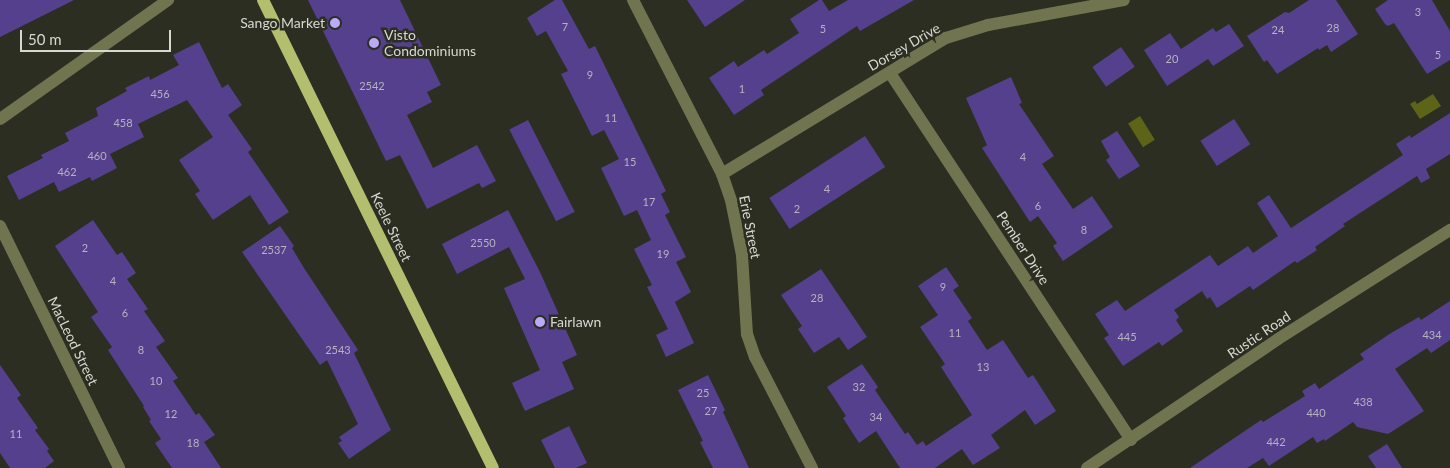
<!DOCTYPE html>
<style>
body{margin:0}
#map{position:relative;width:1450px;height:468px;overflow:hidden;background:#2c2e22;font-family:Lato,sans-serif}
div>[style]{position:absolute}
.water>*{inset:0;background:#5d6418;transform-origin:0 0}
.building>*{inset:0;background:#54408d;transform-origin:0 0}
.minor>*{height:12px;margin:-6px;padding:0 6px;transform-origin:6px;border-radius:6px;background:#707550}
.major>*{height:12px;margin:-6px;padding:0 6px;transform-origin:6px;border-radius:6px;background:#b3be6f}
.dots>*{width:14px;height:14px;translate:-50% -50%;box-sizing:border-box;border:2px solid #2c2e22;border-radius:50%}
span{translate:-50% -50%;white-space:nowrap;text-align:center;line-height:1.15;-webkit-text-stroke:5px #2c2e22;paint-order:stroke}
.number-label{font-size:11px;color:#b6b2bf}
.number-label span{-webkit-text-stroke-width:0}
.poi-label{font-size:14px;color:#d7d8d0}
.right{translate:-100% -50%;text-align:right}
.left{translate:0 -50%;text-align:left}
.street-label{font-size:14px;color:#d7d8d0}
.scale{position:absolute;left:20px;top:30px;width:151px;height:22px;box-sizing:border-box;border:2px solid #d7d8d0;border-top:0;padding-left:6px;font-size:15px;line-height:18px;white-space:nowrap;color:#d7d8d0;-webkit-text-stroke:4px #2c2e22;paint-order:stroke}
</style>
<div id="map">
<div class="water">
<div style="clip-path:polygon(1433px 94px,1441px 106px,1420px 119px,1410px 104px,1415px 101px,1417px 104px)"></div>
<div style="left:1140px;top:116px;width:28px;height:14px;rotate:58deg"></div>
</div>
<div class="building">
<div style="clip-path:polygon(0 0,74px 0,0 37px)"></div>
<div style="clip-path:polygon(308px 0,400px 0,441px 85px,427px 92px,432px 102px,407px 115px,433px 168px,477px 145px,496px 181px,482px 188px,479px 183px,427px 209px,400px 155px,386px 161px)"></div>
<div style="clip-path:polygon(555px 0,562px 0,589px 49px,595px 46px,666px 191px,661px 194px,670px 212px,665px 215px,686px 257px,676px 262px,691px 292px,675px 302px,694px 343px,666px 357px,656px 335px,668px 329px,647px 287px,652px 285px,634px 249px,651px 240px,637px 210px,624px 216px,601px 168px,619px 159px,604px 130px,592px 136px,561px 74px,568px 71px,546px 31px,537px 36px,527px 18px)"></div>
<div style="clip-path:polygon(687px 0,745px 0,705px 27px)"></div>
<div style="clip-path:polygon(819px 0,822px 0,829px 11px,848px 0,914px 0,860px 31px,857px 26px,761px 90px,764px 95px,734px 115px,709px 78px,734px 61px,738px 67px,764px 50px,767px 54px,799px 33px,790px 19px)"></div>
<div style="clip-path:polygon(1309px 0,1336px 0,1358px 34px,1331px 52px,1327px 45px,1319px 50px,1318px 48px,1277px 74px,1267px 60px,1264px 62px,1247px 36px,1285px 12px,1289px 13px)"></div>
<div style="clip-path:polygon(1388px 0,1432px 0,1450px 31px,1450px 60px,1427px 74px,1394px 23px,1388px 26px,1385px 24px,1375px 9px)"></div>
<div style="clip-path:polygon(1229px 24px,1244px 46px,1213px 66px,1208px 59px,1167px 86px,1144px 50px,1170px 33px,1181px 49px,1213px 28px,1216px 32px)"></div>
<div style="clip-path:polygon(199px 42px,222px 88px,228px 84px,242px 105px,228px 115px,252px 149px,248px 152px,289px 212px,269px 225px,250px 195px,213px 220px,195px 194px,200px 191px,179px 160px,213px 137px,187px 100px,138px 124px,144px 137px,110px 154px,117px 168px,92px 181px,90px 177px,59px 192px,54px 182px,19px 200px,7px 176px,43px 158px,41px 155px,69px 141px,65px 133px,98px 116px,96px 108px,127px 91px,125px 88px,149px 76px,150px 80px,179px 65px,173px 55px)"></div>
<div style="left:1121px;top:47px;width:24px;height:35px;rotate:55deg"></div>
<div style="clip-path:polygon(1011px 77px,1022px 103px,1019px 104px,1054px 156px,1042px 164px,1073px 209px,1092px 196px,1113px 227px,1063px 261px,1053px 246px,1057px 243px,1038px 216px,1030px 222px,982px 148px,987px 145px,966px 98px)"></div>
<div style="clip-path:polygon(1450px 113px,1450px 154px,1426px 169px,1430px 178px,1421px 183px,1417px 176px,1343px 224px,1345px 226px,1315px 247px,1317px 250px,1297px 263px,1295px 261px,1253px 290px,1250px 286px,1217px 308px,1210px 297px,1207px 299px,1202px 291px,1174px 310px,1179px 317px,1176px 320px,1183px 331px,1162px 346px,1159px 342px,1123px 366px,1104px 338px,1109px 335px,1095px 314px,1117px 300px,1125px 311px,1210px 255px,1218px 266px,1248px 246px,1253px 253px,1278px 236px,1257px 203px,1269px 195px,1291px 228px,1403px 155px,1396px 144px,1410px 135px,1411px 138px)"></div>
<div style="left:1234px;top:119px;width:30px;height:40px;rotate:57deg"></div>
<div style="left:528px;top:120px;width:103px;height:21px;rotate:63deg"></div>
<div style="clip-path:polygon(1117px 131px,1140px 166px,1119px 179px,1106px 160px,1110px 157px,1101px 141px)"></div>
<div style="left:865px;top:136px;width:37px;height:114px;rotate:57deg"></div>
<div style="clip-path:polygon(508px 210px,540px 272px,577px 355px,562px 362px,574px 389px,525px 411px,512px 383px,540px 370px,504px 288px,525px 279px,509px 247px,457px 274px,442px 244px)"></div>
<div style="clip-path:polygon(93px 220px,117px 255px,122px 252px,136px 273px,127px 279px,148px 309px,144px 311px,165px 341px,156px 347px,178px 378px,173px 381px,196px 415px,199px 413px,215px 435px,204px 442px,221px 468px,172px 468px,155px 443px,161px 439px,149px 421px,151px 420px,143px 407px,144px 406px,108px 350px,112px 347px,91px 317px,98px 312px,55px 246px)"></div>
<div style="clip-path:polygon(280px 226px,294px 246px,292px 248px,304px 268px,358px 350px,354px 353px,391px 430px,349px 459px,338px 443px,342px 441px,339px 437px,358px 424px,327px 360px,320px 365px,242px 252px)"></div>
<div style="clip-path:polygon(946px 267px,959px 286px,953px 290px,972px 318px,968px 321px,987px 350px,1003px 340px,1028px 378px,1033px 375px,1056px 411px,1035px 425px,1025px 410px,991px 435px,1000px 448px,973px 465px,962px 449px,935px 468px,900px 468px,876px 431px,859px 443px,843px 418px,846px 416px,827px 387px,862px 364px,878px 387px,875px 390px,905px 434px,908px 432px,917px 445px,923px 441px,926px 446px,972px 415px,941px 367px,945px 364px,920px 327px,938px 315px,918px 286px)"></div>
<div style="clip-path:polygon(821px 269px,867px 337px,848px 350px,839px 337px,814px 353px,798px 329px,802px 326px,781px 295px)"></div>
<div style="clip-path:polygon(1450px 301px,1450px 340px,1431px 353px,1427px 348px,1395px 369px,1424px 411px,1388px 434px,1357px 427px,1353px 422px,1325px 441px,1324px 439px,1317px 443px,1313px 437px,1269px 466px,1263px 458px,1247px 468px,1190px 468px,1261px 420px,1263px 422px,1305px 396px,1302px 391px,1315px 383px,1319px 389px,1364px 359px,1360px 354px,1391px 333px,1419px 317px,1421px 320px)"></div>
<div style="clip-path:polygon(0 365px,21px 395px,17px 398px,38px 428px,35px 430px,49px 449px,47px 451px,54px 461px,45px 468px,10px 468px,0 453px)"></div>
<div style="clip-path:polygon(708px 375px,725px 410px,723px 412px,749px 468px,713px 468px,700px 442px,703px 441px,678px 390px)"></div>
<div style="clip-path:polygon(569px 426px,587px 463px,576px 468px,555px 468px,541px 440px)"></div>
<div style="clip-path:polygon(1387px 444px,1402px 468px,1376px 468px,1368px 456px)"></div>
</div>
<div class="minor">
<div style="left:633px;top:0;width:195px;rotate:62.9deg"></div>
<div style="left:722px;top:174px;width:28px;rotate:71deg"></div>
<div style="left:731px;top:200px;width:56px;rotate:78.7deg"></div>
<div style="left:742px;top:255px;width:79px;rotate:86.4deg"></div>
<div style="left:747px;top:334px;width:24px;rotate:71deg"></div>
<div style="left:755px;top:357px;width:125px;rotate:62.8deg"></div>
<div style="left:890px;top:73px;width:439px;rotate:56.7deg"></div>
<div style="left:0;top:119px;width:206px;rotate:-35.3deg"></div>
<div style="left:722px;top:174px;width:262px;rotate:-31.3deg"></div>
<div style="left:946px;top:38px;width:44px;rotate:-17.2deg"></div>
<div style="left:988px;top:25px;width:138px;rotate:-10.4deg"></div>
<div style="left:0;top:226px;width:270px;rotate:63.8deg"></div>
<div style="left:1087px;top:468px;width:230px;rotate:-34deg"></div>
<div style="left:1278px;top:339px;width:204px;rotate:-32.4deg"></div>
</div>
<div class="major">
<div style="left:263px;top:0;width:521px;rotate:63.83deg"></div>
</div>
<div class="dots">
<div style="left:335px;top:23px;background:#b9abf7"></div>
<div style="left:374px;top:43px;background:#b9abf7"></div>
<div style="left:540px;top:322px;background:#b9abf7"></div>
</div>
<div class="number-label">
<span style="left:1418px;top:12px">3</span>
<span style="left:565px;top:27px">7</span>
<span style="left:1333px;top:28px">28</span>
<span style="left:823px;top:29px">5</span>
<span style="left:1278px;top:30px">24</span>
<span style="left:1438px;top:55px">5</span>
<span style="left:1172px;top:59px">20</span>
<span style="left:590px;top:75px">9</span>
<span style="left:372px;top:86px">2542</span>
<span style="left:742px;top:89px">1</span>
<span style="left:160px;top:94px">456</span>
<span style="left:611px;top:118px">11</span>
<span style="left:123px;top:123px">458</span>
<span style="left:97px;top:156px">460</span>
<span style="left:1023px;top:157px">4</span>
<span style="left:630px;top:162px">15</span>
<span style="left:67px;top:172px">462</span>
<span style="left:827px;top:189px">4</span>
<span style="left:649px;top:202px">17</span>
<span style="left:1038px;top:206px">6</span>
<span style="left:797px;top:209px">2</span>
<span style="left:1084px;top:230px">8</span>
<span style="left:483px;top:243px">2550</span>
<span style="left:85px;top:248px">2</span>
<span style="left:274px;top:250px">2537</span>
<span style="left:663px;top:254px">19</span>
<span style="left:113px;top:281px">4</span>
<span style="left:943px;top:287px">9</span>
<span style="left:817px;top:298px">28</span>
<span style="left:125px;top:313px">6</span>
<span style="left:955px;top:333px">11</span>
<span style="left:1432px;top:335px">434</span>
<span style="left:1127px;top:337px">445</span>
<span style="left:141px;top:350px">8</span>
<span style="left:338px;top:350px">2543</span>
<span style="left:983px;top:367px">13</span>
<span style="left:156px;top:381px">10</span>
<span style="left:859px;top:387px">32</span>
<span style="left:703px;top:393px">25</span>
<span style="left:1363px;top:402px">438</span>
<span style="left:711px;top:411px">27</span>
<span style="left:1316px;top:413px">440</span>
<span style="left:171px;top:414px">12</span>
<span style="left:876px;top:417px">34</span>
<span style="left:16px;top:434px">11</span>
<span style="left:1276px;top:442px">442</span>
<span style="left:193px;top:443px">18</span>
</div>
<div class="poi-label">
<span class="right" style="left:325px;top:23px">Sango Market</span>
<span class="left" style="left:384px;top:43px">Visto<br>Condominiums</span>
<span class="left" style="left:550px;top:322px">Fairlawn</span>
</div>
<div class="street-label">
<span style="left:904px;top:47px;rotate:-30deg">Dorsey Drive</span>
<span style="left:391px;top:227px;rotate:64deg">Keele Street</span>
<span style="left:750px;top:227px;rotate:79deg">Erie Street</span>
<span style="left:1023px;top:248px;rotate:57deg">Pember Drive</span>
<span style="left:1259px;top:335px;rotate:-34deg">Rustic Road</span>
<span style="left:73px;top:341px;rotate:64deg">MacLeod Street</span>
</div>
<div class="scale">50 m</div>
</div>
